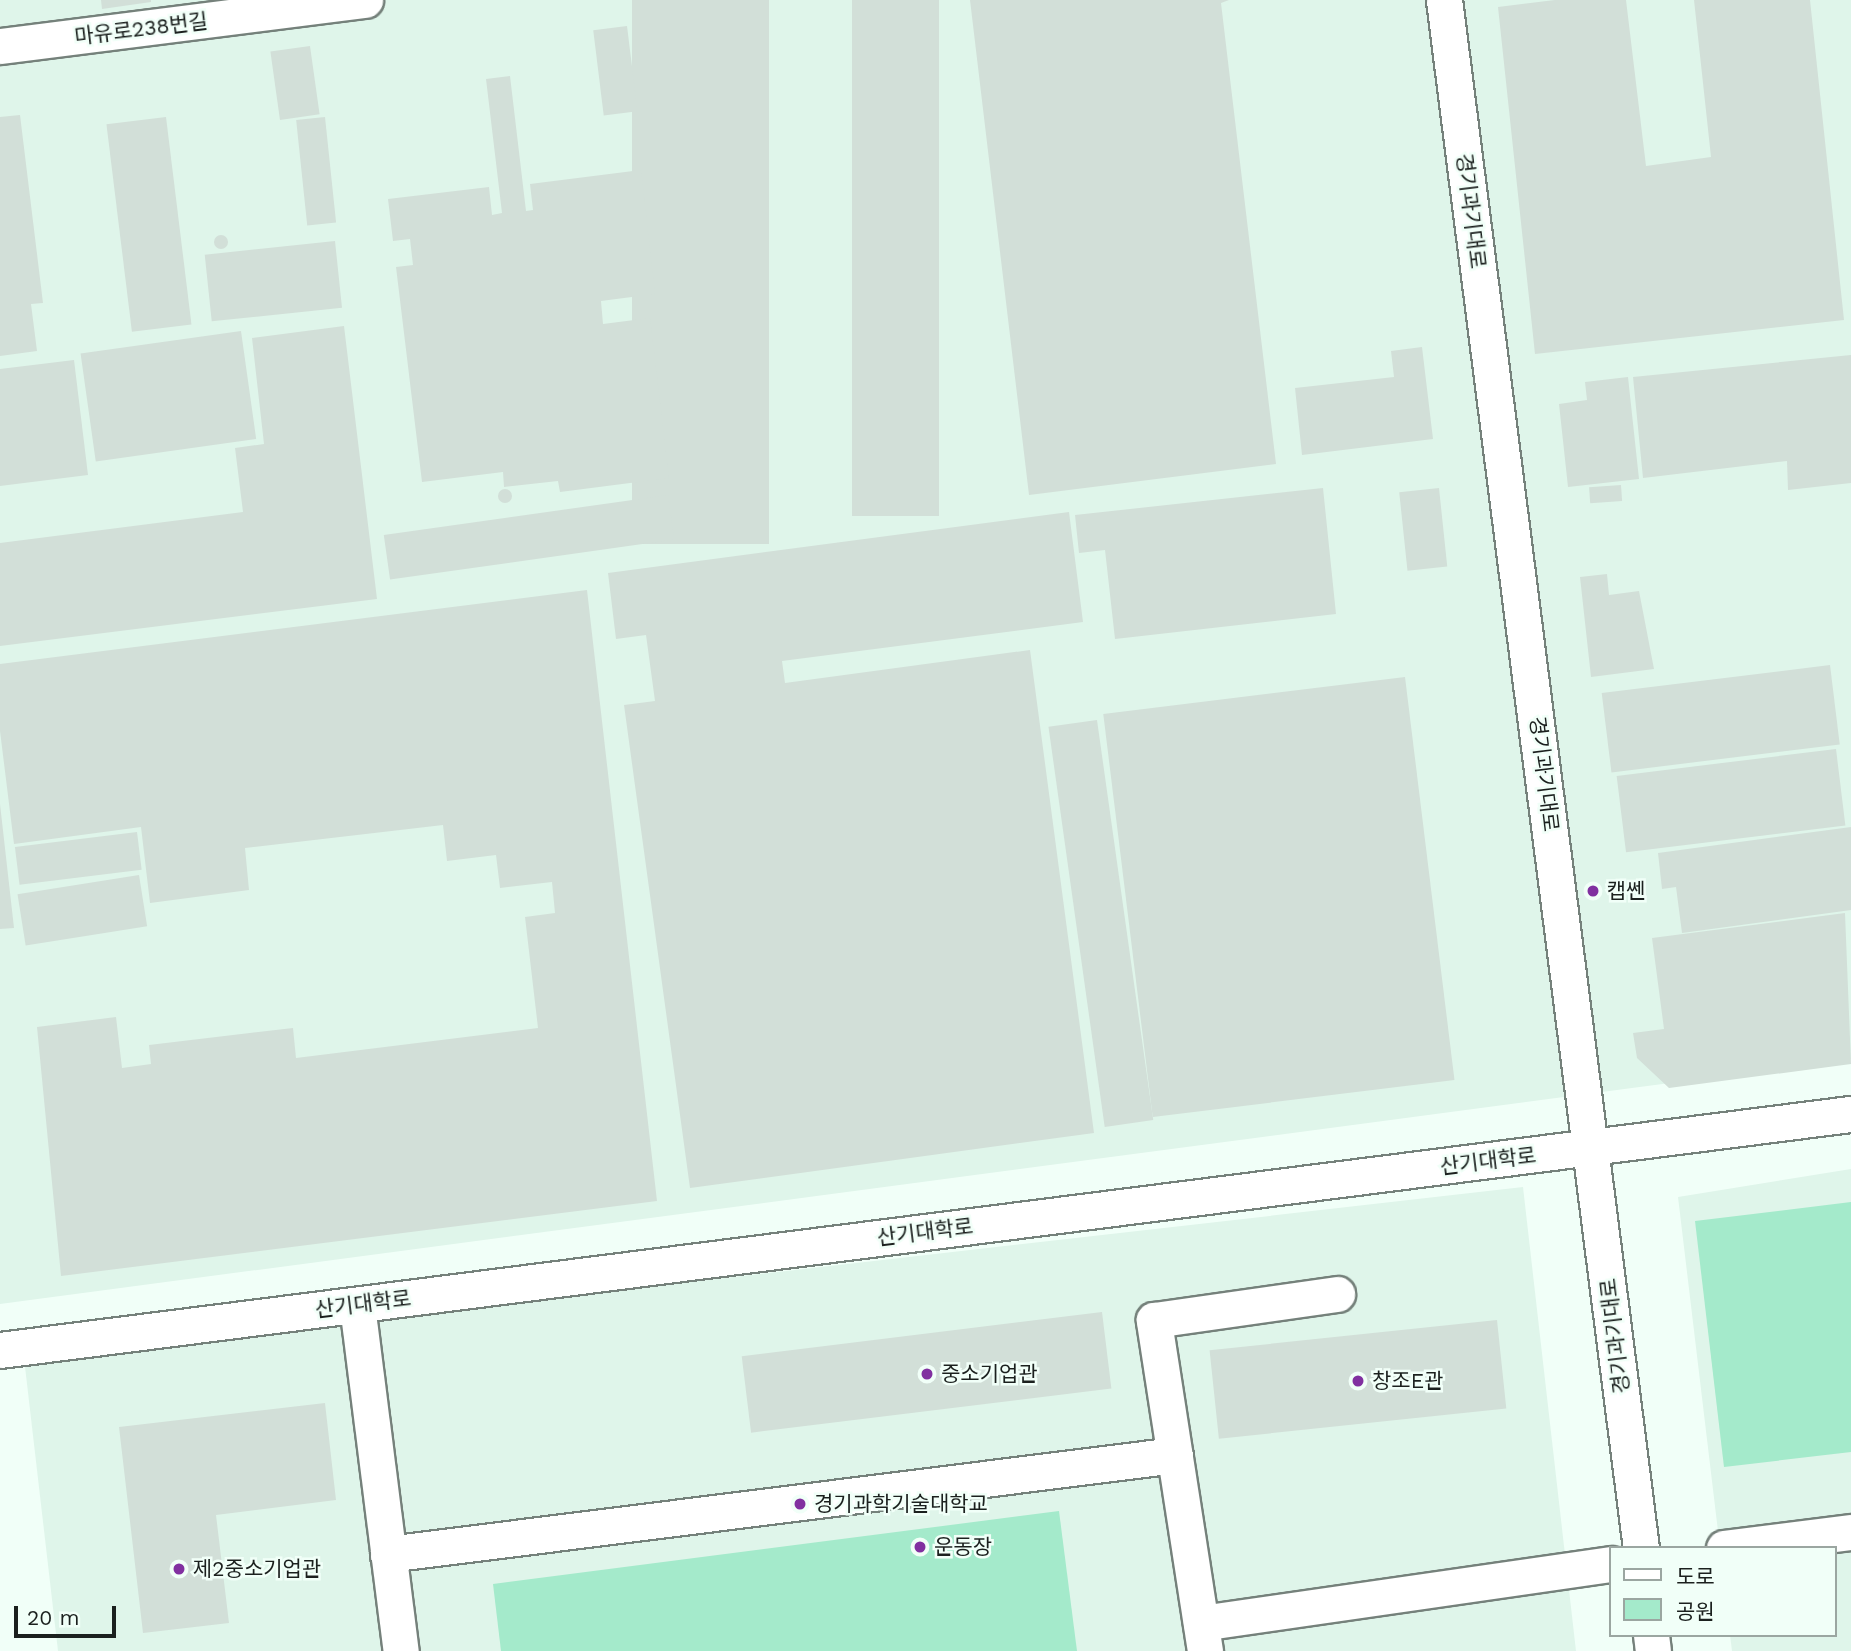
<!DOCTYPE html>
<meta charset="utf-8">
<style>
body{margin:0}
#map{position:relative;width:1851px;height:1651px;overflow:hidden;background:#f1fff8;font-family:"Work Sans","Noto Sans KR",sans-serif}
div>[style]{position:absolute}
.built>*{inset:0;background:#dff5ea}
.green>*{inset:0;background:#a4eacb}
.building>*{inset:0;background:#d2dfd8;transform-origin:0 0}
.round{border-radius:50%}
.roads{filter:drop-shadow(2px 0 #75817b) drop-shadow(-2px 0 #75817b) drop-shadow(0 2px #75817b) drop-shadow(0 -2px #75817b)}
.minor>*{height:35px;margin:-17.5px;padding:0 17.5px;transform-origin:17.5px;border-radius:17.5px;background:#fff}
.dots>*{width:19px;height:19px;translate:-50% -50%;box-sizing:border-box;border:4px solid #f1fff8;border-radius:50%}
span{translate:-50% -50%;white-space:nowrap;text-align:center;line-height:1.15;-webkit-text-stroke:5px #f1fff8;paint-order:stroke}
.street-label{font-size:21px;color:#1b201e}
.poi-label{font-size:21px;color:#1b201e}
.left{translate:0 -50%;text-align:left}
.legend{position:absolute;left:1609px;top:1546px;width:228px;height:91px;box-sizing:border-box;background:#f1fff8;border:2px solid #9ba6a1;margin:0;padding:9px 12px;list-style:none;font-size:21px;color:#1b201e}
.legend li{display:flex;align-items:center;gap:14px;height:35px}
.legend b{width:35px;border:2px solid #9ba6a1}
.scale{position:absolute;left:14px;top:1606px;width:102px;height:32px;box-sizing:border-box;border:4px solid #1b201e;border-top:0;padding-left:9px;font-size:21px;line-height:24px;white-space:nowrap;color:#1b201e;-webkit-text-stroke:5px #f1fff8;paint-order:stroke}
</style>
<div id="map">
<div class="built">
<div style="clip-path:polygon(0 0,1851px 0,1851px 1059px,0 1304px)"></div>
<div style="clip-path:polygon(1851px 1169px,1851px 1651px,1732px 1651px,1730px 1635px,1835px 1635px,1835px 1548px,1720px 1548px,1678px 1197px)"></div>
<div style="clip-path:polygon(1523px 1187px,1576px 1651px,58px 1651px,24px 1358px)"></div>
</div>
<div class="green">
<div style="clip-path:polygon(1851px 1202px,1851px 1452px,1724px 1467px,1695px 1221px)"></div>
<div style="clip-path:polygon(1059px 1511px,1077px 1651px,501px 1651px,493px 1584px)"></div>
</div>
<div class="building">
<div style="clip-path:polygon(101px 0,151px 0,151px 2px,102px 9px)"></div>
<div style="left:632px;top:0;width:137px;height:544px"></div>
<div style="left:852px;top:0;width:87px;height:516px"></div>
<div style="clip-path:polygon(970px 0,1229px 0,1221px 3px,1276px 464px,1029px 495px)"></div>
<div style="clip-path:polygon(1555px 0,1626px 0,1646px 166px,1711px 157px,1694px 0,1810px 0,1844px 320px,1535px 354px,1498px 7px)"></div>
<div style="left:627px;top:26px;width:86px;height:34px;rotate:83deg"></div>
<div style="left:310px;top:46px;width:69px;height:40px;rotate:82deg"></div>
<div style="clip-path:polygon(510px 76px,526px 211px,533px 210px,530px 184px,641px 170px,655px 294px,601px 301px,603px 324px,650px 318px,669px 478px,560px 492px,558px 481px,504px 487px,503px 472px,422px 482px,396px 267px,413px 265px,410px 239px,393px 241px,388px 199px,489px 187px,492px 215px,502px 213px,486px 79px)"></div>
<div style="clip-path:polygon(20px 115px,43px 303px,31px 304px,37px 351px,0 356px,0 117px)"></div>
<div style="left:166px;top:117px;width:209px;height:60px;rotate:83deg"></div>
<div style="left:325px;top:117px;width:106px;height:29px;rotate:84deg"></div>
<div class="round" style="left:214px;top:235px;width:14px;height:14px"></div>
<div style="left:335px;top:241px;width:67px;height:131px;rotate:84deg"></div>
<div style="clip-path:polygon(344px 326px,377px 599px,0 646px,0 543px,243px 512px,235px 448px,264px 444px,252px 338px)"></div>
<div style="left:241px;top:331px;width:109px;height:162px;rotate:82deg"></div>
<div style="clip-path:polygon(1422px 347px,1433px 439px,1302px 455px,1295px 388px,1394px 377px,1391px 351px)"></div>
<div style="clip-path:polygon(1851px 355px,1851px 483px,1788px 490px,1787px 461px,1643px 478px,1633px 377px)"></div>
<div style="clip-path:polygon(74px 360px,88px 475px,0 486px,0 369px)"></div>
<div style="clip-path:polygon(1628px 377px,1639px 479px,1568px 487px,1559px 404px,1587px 400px,1585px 382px)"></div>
<div style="left:1621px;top:485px;width:16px;height:32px;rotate:86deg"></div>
<div style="clip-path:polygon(1323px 488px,1336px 614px,1115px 639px,1105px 550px,1079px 553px,1075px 515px)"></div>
<div style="left:1439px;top:488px;width:79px;height:40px;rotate:84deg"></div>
<div class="round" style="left:498px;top:489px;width:14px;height:14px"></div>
<div style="left:668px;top:495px;width:45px;height:287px;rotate:82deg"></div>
<div style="clip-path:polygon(1069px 512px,1083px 622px,782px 661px,785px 683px,1030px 650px,1094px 1133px,690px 1188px,624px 705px,655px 701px,646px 635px,616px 639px,608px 573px)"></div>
<div style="clip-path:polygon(1607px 574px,1609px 595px,1639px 591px,1654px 669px,1591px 677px,1580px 577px)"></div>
<div style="clip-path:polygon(587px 590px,657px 1201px,61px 1276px,37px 1027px,116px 1017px,122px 1068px,151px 1064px,149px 1045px,293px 1028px,296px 1058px,538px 1028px,525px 917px,555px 913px,552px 882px,500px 888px,496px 855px,447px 861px,443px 825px,245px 848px,249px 890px,150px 903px,141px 827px,14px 844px,0 731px,0 664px)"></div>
<div style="left:1830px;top:665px;width:80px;height:230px;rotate:83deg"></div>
<div style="left:1405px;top:677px;width:406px;height:304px;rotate:83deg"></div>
<div style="left:1097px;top:720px;width:404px;height:49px;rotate:82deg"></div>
<div style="left:1836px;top:749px;width:77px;height:221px;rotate:83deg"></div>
<div style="clip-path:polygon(0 804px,14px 928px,0 929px)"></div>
<div style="clip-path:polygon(1851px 827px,1851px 910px,1682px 933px,1676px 887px,1662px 889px,1658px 853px)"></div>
<div style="left:137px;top:832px;width:38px;height:123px;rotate:83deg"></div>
<div style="left:139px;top:875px;width:52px;height:123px;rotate:81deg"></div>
<div style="clip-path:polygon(1845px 913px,1851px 1064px,1669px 1088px,1637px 1058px,1633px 1033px,1664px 1029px,1652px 938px)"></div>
<div style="left:1102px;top:1312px;width:77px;height:363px;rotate:83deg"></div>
<div style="left:1497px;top:1320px;width:89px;height:289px;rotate:84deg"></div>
<div style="clip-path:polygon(325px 1403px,336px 1500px,216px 1515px,229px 1623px,143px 1633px,119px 1427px)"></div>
</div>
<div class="roads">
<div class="minor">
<div style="left:1444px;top:0;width:1560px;rotate:82.75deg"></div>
<div style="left:0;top:46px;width:368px;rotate:-7.2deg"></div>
<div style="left:357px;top:1305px;width:349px;rotate:82.8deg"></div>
<div style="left:0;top:1350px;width:1866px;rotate:-7.27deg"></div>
<div style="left:1724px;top:1548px;width:128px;rotate:-7.2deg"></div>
<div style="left:388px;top:1554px;width:793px;rotate:-7.17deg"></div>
<div style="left:1201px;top:1623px;width:414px;rotate:-8.2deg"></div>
<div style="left:1651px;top:1635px;width:16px;rotate:83deg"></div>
<div style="left:1205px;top:1651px;width:335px;rotate:-98.8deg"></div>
<div style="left:1154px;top:1320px;width:185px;rotate:-8.1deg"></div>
</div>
</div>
<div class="dots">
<div style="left:1593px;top:891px;background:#8130a0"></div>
<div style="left:927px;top:1374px;background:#8130a0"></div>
<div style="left:1358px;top:1381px;background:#8130a0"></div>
<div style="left:800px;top:1504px;background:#8130a0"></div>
<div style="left:920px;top:1547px;background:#8130a0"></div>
<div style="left:179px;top:1569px;background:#8130a0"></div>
</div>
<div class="street-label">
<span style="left:141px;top:29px;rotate:-7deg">마유로238번길</span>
<span style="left:1471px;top:211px;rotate:83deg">경기과기대로</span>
<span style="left:1544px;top:774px;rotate:83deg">경기과기대로</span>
<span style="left:1488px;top:1161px;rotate:-7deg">산기대학로</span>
<span style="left:925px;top:1232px;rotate:-7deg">산기대학로</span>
<span style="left:363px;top:1304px;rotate:-7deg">산기대학로</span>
<span style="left:1615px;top:1336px;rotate:-97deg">경기과기대로</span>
</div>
<div class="poi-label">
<span class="left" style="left:1607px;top:891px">캡쎈</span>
<span class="left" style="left:941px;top:1374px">중소기업관</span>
<span class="left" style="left:1372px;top:1381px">창조E관</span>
<span class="left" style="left:814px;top:1504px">경기과학기술대학교</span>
<span class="left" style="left:934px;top:1547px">운동장</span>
<span class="left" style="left:193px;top:1569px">제2중소기업관</span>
</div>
<ul class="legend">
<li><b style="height:9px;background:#fff"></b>도로</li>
<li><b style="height:19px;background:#a4eacb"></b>공원</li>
</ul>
<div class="scale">20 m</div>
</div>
